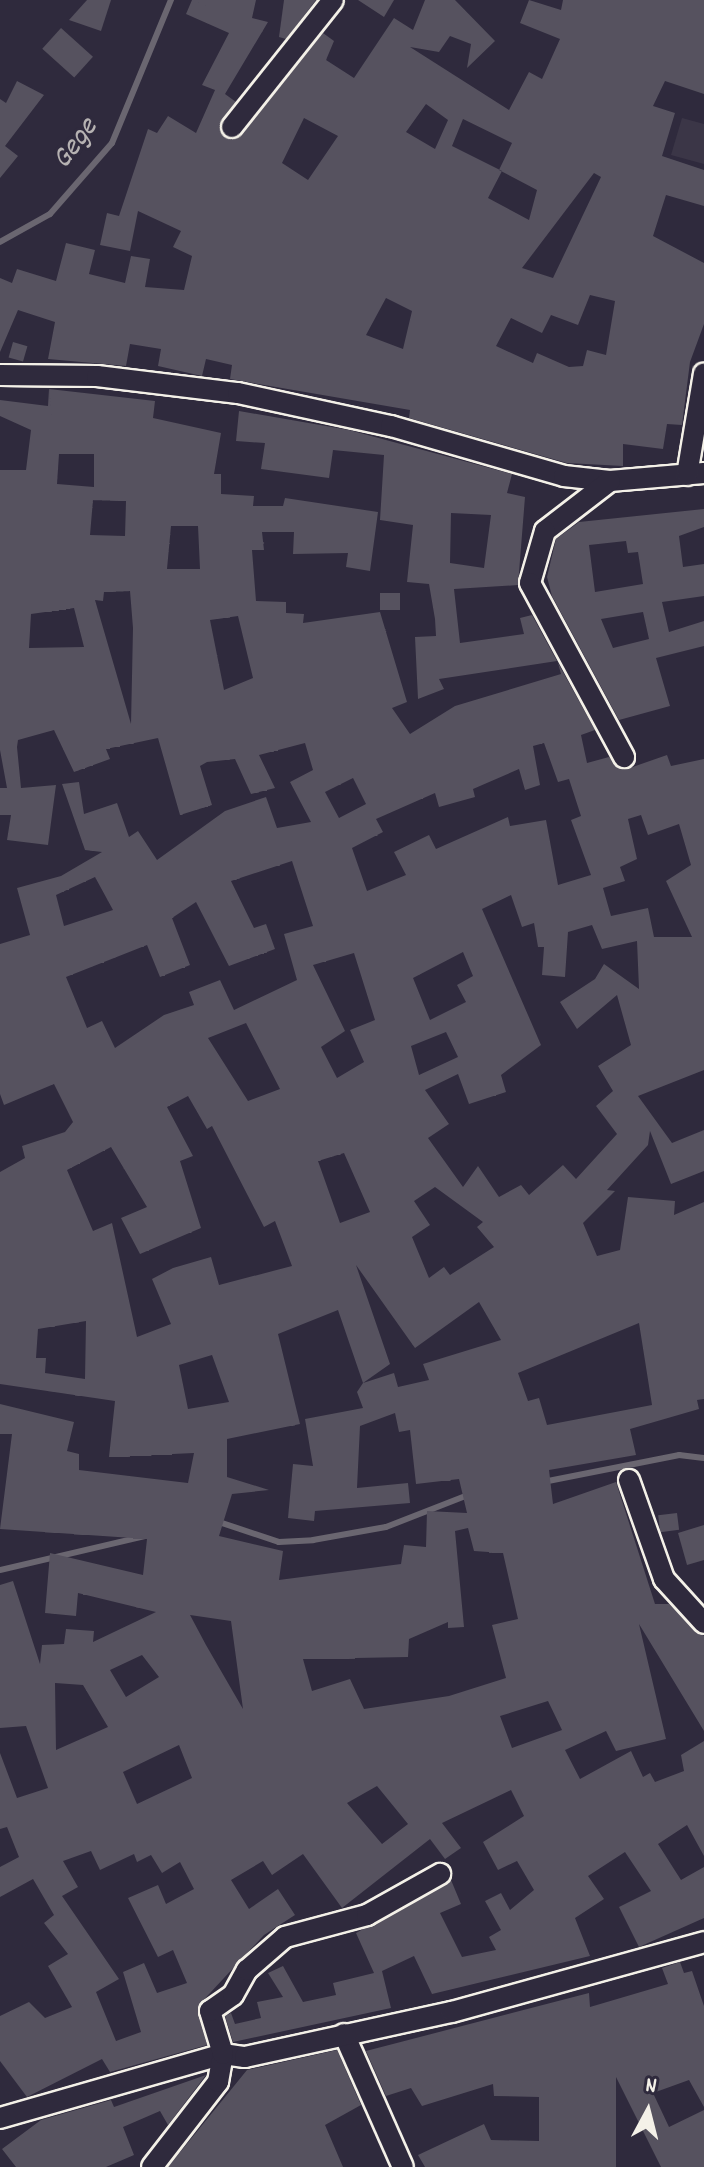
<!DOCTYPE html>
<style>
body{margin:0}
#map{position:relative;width:704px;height:2167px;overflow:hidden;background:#2f2a3d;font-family:Dekko,sans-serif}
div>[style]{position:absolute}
.built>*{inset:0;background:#3b3647}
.stream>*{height:6px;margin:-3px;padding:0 3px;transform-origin:3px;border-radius:3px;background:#6a6670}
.building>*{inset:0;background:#56525f;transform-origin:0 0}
.roads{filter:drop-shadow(2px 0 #f4f1e8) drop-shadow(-2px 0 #f4f1e8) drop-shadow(0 2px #f4f1e8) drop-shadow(0 -2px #f4f1e8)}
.minor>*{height:20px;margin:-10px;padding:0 10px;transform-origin:10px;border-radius:10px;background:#2f2a3d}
span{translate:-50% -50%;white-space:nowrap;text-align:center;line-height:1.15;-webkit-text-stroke:6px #2f2a3d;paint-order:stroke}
.water-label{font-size:30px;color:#b6b2b2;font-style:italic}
.north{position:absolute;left:608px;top:2071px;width:80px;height:80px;-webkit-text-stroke:6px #2f2a3d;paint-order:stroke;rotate:7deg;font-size:22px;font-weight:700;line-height:32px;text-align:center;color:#f4f1e8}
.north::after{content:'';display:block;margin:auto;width:28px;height:36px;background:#f4f1e8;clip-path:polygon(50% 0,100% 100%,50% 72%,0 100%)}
</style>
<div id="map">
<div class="built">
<div style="clip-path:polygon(682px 118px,704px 124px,704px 164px,671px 155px)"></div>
</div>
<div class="stream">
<div style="left:0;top:242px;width:57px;rotate:-29.2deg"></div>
<div style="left:50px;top:214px;width:94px;rotate:-48.9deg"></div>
<div style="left:112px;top:143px;width:155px;rotate:-67.6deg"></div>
<div style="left:543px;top:1482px;width:139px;rotate:-11.2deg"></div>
<div style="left:679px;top:1455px;width:25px;rotate:7deg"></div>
<div style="left:216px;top:1521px;width:66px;rotate:18.4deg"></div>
<div style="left:279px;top:1542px;width:34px;rotate:-3deg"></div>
<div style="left:313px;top:1540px;width:74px;rotate:-10.1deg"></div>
<div style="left:386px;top:1527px;width:88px;rotate:-21.3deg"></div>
<div style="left:0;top:1570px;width:153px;rotate:-13.2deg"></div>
</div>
<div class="building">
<div style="clip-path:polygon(87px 0,111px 0,101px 31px,69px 20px)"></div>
<div style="clip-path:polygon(evenodd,192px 0,256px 0,252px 18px,268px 22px,225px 94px,236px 102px,220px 131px,231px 140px,323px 33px,334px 41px,326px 60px,354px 78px,394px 18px,413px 30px,425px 0,455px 0,495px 41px,467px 68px,471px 44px,450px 36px,439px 52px,410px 47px,509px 110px,529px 72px,542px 79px,560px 39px,520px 23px,529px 0,561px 10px,563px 0,704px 0,704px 94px,665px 81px,653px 106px,675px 113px,662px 156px,704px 170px,704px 206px,666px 195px,653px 236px,704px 263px,704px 324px,690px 362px,682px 425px,667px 424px,663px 449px,623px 444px,623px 466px,567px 463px,409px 418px,410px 410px,230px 379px,232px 365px,206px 359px,202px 376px,158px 366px,161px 349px,130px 344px,126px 366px,48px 359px,55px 322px,18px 310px,0 352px,0 278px,12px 283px,17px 269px,56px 281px,66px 243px,95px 250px,89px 274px,125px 283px,131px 256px,150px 259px,145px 287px,184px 290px,192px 256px,173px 247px,181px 231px,138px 211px,130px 251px,100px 245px,107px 213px,119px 216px,148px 129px,157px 133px,168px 116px,196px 133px,215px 90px,202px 85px,229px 33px,186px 14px,192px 0,426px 104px,448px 120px,435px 149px,406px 132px,426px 104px,192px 0,304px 118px,338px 136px,308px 180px,282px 163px,304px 118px,192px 0,463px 119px,512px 143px,499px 170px,537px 190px,529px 220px,488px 198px,502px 171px,452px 146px,463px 119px,192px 0,594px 173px,601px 177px,553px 278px,522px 268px,594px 173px,192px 0,590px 295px,615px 301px,606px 355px,587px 350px,583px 366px,569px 367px,537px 353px,533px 363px,496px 346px,511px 318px,542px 333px,551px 315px,578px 325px,590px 295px,192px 0,386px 298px,412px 311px,403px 349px,366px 335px,386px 298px)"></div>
<div style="clip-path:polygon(284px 0,316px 0,286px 39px,279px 37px)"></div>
<div style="clip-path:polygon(358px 0,394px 0,384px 17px)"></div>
<div style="left:61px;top:28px;width:43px;height:28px;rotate:42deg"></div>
<div style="clip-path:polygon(17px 81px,44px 95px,5px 146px,18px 156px,0 178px,0 99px,6px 103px)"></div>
<div style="left:13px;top:342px;width:15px;height:16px;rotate:16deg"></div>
<div style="clip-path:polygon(evenodd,49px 389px,155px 401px,153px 418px,221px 433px,214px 474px,221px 474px,221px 494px,254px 496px,253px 506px,283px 506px,285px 498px,378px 512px,370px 571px,346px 567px,348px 553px,293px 554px,294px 532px,262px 532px,264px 550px,252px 550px,256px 601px,286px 602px,286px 613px,304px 614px,303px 623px,380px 612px,407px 702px,392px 708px,410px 734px,455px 706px,561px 674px,558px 663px,595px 730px,581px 735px,587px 763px,609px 757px,624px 770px,667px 755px,671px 766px,704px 759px,704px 1070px,638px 1096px,672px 1143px,704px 1130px,704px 1171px,671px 1184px,650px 1131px,648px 1145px,607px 1190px,615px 1191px,583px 1223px,597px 1256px,620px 1250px,628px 1197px,675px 1201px,674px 1215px,704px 1202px,704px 1399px,697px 1400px,699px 1409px,630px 1429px,636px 1455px,549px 1470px,553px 1504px,616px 1482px,655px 1604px,669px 1604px,704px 1636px,704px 1731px,639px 1624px,666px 1739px,616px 1751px,606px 1731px,565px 1750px,580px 1779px,631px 1751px,643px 1777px,650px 1773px,655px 1782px,684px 1771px,681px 1755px,704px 1741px,704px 1856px,687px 1825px,658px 1844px,681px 1880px,704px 1867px,704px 1918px,639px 1947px,619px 1907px,651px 1891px,625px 1852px,588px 1876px,604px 1899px,575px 1918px,590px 1956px,432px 1994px,414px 1956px,382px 1971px,391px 2008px,233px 2042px,225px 2016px,231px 2013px,235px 2024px,261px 2018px,257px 2002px,283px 1997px,268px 1973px,283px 1966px,303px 2002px,336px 1995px,333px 1983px,374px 1973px,356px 1933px,451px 1880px,461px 1904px,440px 1913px,462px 1957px,496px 1950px,489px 1937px,501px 1930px,485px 1901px,501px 1893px,510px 1910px,534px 1890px,517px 1861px,498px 1870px,483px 1842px,524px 1816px,511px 1790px,442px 1823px,461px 1848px,445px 1859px,430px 1839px,342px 1908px,303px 1854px,272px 1875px,263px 1861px,231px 1880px,249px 1909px,278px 1889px,295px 1915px,264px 1935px,198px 2006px,207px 2045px,110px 2072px,102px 2059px,27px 2097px,0 2061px,0 2016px,29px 2002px,45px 2018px,72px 2007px,48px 1966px,68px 1954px,44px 1923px,54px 1915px,33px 1879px,0 1897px,0 1867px,19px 1857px,7px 1827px,0 1829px,0 1753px,17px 1798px,48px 1788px,26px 1726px,0 1728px,0 1585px,13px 1581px,40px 1664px,42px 1645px,64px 1644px,66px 1629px,94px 1631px,93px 1642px,156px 1612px,78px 1593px,76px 1616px,45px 1613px,50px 1553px,143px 1575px,147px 1539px,0 1529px,12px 1434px,0 1434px,0 1404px,74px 1422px,67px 1451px,79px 1454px,79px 1470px,188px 1483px,194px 1453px,109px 1457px,115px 1401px,0 1384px,0 1172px,25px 1158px,22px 1146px,65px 1132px,73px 1122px,54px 1084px,4px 1105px,0 1094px,0 944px,30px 935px,17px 888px,61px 876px,102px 852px,85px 850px,62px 784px,79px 782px,84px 814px,117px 803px,129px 837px,138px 831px,157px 860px,225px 811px,266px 797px,277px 828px,311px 822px,290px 782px,313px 770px,305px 743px,259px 755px,275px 788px,251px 794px,235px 759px,207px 762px,200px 766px,212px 805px,180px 815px,158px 738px,106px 749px,110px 759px,74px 772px,54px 730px,18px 740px,17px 747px,21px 788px,56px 785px,48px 845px,7px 840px,11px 815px,0 815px,0 788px,7px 788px,0 750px,0 470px,26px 470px,31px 430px,0 416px,0 400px,48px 406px,49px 389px,59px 454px,94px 454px,94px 487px,57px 484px,59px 454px,49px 389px,93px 500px,126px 501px,125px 536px,90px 535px,93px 500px,49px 389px,171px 526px,198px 526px,200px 569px,167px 569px,171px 526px,49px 389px,130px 591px,133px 628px,131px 724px,95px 600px,103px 601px,104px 592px,130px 591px,49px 389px,74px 608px,84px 647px,29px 648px,31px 614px,74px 608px,49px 389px,238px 616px,253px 678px,224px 690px,210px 620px,238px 616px,49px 389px,544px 743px,558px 782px,569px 779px,581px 816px,571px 820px,591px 875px,558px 885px,546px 820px,510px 826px,508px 817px,436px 849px,429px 835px,394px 852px,406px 875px,367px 891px,352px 848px,383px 832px,376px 819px,435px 793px,439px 807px,475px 797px,473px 789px,519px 769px,525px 790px,540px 785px,533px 746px,544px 743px,49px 389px,353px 778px,366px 804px,339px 818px,325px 792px,353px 778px,49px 389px,641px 815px,648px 835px,679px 824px,691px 865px,666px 881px,692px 937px,654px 937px,648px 908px,611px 916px,603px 888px,625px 881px,620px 867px,637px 859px,628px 819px,641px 815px,49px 389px,292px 861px,313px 926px,284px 934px,297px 980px,234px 1010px,220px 980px,189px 992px,194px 1005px,164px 1015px,115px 1048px,102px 1021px,87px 1028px,66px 977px,147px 945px,160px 977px,190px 965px,172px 918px,196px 902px,229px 966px,275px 949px,266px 924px,254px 928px,231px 881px,292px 861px,49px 389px,95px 877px,113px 910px,64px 926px,56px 895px,95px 877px,49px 389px,511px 895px,522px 927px,534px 923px,538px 947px,544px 947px,542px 975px,565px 977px,568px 932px,592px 925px,602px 949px,637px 941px,639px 989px,604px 964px,595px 979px,560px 1002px,577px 1029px,617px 995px,631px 1045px,598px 1066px,613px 1091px,596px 1106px,617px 1134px,576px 1179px,563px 1165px,529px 1195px,521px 1185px,499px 1197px,478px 1166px,463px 1187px,428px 1138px,449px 1124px,425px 1090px,458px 1074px,469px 1104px,506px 1092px,501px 1075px,541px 1045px,482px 909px,511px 895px,49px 389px,463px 952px,473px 976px,457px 985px,466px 1002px,430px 1020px,413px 978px,463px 952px,49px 389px,354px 953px,375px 1020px,350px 1030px,364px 1062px,337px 1078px,321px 1047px,345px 1031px,313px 965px,354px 953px,49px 389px,246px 1023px,280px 1089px,248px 1101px,208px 1038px,246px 1023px,49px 389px,446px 1032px,458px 1057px,419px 1075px,411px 1046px,446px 1032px,49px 389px,188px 1096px,207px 1129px,212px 1126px,264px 1227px,275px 1221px,292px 1266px,219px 1285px,211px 1257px,173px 1268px,152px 1279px,171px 1324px,137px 1337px,112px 1223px,93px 1231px,67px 1170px,111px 1147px,147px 1207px,121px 1218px,140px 1254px,201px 1228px,180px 1161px,193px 1156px,167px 1107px,188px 1096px,49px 389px,344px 1153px,370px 1212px,340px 1223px,318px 1161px,344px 1153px,49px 389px,435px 1187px,483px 1222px,477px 1227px,494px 1247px,450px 1275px,444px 1267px,429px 1278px,412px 1237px,430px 1225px,414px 1201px,435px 1187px,49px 389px,356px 1265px,415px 1348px,479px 1302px,501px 1340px,423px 1364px,429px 1380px,398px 1387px,394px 1373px,363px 1383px,357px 1392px,363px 1408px,305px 1419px,313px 1466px,293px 1464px,288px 1518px,314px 1521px,315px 1511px,410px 1503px,408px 1483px,357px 1488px,360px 1426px,395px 1413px,399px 1432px,410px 1430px,416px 1484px,459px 1479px,467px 1513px,427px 1511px,426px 1547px,404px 1545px,401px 1564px,279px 1580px,283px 1551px,219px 1536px,232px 1494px,269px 1490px,227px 1477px,227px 1439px,300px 1424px,278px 1334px,338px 1310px,363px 1383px,390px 1364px,356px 1265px,49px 389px,86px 1321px,85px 1379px,45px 1373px,46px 1358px,36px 1358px,38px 1329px,86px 1321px,49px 389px,639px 1323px,652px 1405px,547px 1425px,539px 1398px,528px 1401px,518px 1373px,639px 1323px,49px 389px,212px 1355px,229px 1402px,188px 1409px,179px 1365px,212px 1355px,49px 389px,468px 1528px,474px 1551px,503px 1553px,518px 1619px,492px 1625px,506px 1678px,449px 1696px,364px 1709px,350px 1679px,312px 1691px,303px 1659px,408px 1657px,409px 1639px,448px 1622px,448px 1628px,464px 1627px,455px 1531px,468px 1528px,49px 389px,190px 1615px,231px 1621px,243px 1709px,206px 1645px,190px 1615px,49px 389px,142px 1655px,159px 1677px,126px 1697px,110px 1670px,142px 1655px,49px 389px,55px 1683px,83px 1685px,108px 1727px,56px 1750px,55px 1683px,49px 389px,548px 1701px,562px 1730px,512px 1748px,500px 1716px,548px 1701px,49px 389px,179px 1745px,192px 1778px,137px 1804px,123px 1772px,179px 1745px,49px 389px,377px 1786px,408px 1824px,382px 1844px,347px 1803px,377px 1786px,49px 389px,91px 1851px,100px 1870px,134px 1854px,137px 1862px,151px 1855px,162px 1873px,180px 1862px,194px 1889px,166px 1904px,158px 1885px,128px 1898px,158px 1957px,173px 1950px,187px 1983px,157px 1993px,144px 1963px,123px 1972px,141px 2032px,116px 2041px,96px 1992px,119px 1979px,62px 1896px,78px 1887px,63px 1861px,91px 1851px)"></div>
<div style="clip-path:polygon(evenodd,239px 411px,349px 430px,512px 474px,507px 493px,525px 497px,518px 585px,454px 589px,460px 643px,524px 634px,520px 618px,532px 615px,557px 661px,439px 679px,444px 689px,418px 699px,415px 637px,436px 636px,435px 619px,429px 584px,407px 582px,413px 525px,380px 520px,384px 455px,333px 450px,329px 478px,261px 469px,265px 443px,236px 441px,239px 411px,451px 513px,491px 515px,484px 568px,450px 563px,451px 513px)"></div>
<div style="clip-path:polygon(evenodd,704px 509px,704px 527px,679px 536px,683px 567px,704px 564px,704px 596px,662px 602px,669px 632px,704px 621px,704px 646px,656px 658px,670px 706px,619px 720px,552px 596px,547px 577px,556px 539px,579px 522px,704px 509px,626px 541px,628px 553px,638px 552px,643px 584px,595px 592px,589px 545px,626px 541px,704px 509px,643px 612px,649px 639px,613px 648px,601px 619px,643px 612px)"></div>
<div style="left:380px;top:593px;width:20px;height:17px"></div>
<div style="left:677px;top:1513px;width:17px;height:19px;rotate:83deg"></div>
<div style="clip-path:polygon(704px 1525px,704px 1560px,687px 1565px,678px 1533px)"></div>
<div style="clip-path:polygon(680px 1962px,684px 1973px,692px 1971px,704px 2006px,704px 2107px,689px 2080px,653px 2093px,669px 2127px,704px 2110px,704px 2167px,661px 2167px,616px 2077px,616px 2167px,425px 2167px,418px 2155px,484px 2124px,491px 2140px,539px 2141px,539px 2097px,494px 2096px,493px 2084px,422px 2106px,411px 2088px,386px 2096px,366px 2051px,589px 1993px,590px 2007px,668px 1984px,662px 1968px)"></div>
<div style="clip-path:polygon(337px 2050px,361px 2105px,325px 2125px,343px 2167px,168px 2167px,247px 2070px)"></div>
<div style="clip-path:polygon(206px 2075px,168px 2125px,160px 2111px,123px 2127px,134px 2155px,106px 2167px,16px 2167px,2px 2149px,41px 2120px,111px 2100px,114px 2107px)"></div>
</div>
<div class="roads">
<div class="minor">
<div style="left:232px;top:127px;width:162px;rotate:-51.5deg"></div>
<div style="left:0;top:375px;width:97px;rotate:0.6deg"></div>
<div style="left:97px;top:376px;width:142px;rotate:6.9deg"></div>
<div style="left:238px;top:393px;width:157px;rotate:12.2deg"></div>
<div style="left:391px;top:426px;width:180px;rotate:16.1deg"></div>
<div style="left:564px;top:476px;width:46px;rotate:6.2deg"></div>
<div style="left:610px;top:481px;width:94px;rotate:-4.9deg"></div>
<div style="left:687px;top:475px;width:103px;rotate:-80.5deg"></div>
<div style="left:610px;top:481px;width:82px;rotate:142.4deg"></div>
<div style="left:545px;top:531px;width:54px;rotate:106.1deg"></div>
<div style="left:530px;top:583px;width:198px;rotate:61.6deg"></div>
<div style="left:629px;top:1480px;width:105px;rotate:70.5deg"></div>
<div style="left:664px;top:1579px;width:59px;rotate:47.7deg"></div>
<div style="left:344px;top:2034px;width:145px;rotate:66.1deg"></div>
<div style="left:0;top:2118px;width:232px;rotate:-16deg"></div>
<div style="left:223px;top:2054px;width:22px;rotate:8deg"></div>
<div style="left:245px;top:2057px;width:212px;rotate:-12.3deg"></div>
<div style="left:452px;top:2012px;width:262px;rotate:-15.5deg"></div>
<div style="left:152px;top:2167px;width:108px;rotate:-52.2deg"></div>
<div style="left:218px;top:2082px;width:28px;rotate:-80deg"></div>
<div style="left:223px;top:2054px;width:45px;rotate:-106.8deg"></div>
<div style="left:210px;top:2011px;width:28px;rotate:-35deg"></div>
<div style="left:233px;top:1995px;width:29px;rotate:-61deg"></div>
<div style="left:247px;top:1970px;width:50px;rotate:-41deg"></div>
<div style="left:285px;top:1937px;width:85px;rotate:-15deg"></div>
<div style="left:367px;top:1915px;width:84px;rotate:-29.3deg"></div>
</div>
</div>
<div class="water-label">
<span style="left:77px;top:145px;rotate:-53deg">Gege</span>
</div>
<div class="north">N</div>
</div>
